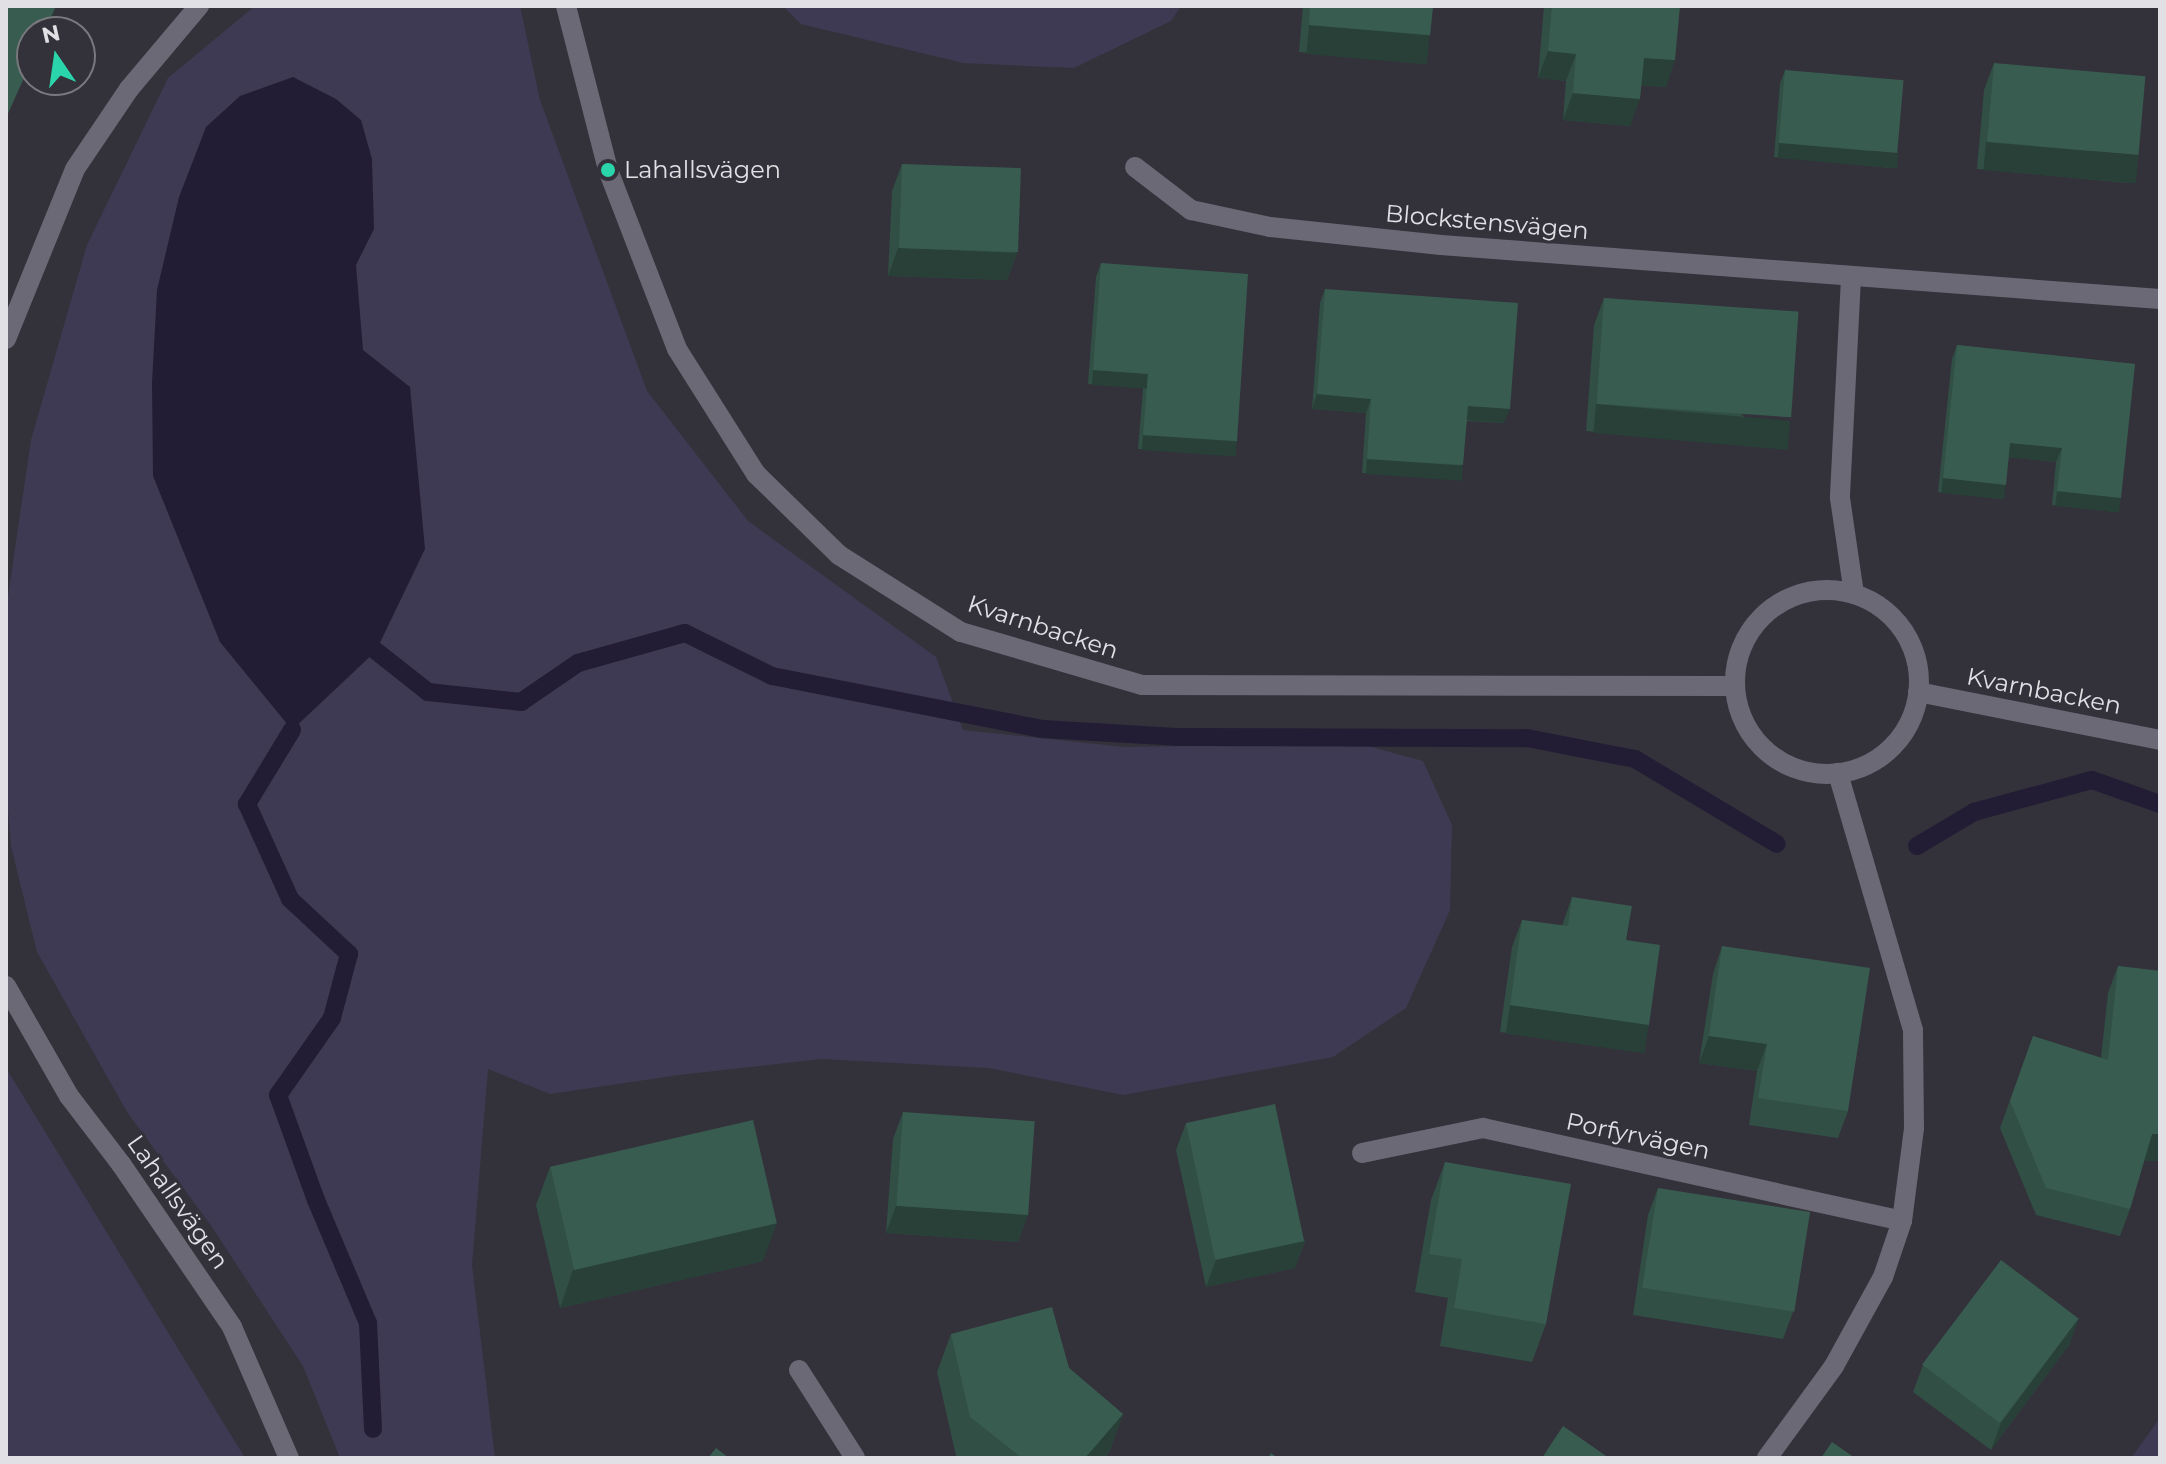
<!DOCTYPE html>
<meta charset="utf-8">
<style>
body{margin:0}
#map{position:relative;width:2166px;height:1464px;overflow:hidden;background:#33323a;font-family:Montserrat,sans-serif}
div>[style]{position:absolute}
.green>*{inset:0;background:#3f3a53}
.water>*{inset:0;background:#221d35}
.stream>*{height:18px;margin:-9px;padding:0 9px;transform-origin:9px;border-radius:9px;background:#221d35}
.minor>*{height:20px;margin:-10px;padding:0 10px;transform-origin:10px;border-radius:10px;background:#6b6976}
.minor>.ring{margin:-10px;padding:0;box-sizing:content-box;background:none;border:20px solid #6b6976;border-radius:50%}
.wall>*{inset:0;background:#314f45}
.shaded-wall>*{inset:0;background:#284038;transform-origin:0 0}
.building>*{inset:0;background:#395c50;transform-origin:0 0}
.dots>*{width:22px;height:22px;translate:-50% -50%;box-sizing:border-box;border:4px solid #33323a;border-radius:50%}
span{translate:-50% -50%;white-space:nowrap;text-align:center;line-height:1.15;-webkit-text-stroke:6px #33323a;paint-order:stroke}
.poi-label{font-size:24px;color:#e0e0e5}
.left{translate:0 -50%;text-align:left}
.street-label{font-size:24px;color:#e0e0e5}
.frame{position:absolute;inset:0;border:8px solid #e0e0e5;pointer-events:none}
.north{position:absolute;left:16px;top:16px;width:80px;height:80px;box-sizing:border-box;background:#33323a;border:2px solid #78787e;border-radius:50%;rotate:347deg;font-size:22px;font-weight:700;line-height:32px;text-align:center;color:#e0e0e5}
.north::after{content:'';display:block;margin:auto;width:28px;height:36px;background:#2bd5ac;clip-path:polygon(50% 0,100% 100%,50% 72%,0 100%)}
</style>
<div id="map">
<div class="green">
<div style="clip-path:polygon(255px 6px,520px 6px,540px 100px,647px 391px,748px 521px,936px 657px,963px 730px,1125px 747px,1360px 744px,1423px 761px,1452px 825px,1450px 910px,1406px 1008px,1333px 1057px,1123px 1095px,989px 1068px,821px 1059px,679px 1075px,550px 1094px,488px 1069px,472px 1265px,495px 1458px,340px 1458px,303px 1366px,212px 1227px,127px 1112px,37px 952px,11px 846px,6px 786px,6px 610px,31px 440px,87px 245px,168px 78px)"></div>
<div style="clip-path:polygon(783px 6px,1181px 6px,1171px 21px,1074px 68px,963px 63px,801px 24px)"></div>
<div style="clip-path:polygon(6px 1068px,245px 1458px,6px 1458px)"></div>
<div style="clip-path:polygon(2160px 1418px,2160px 1458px,2131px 1458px)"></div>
</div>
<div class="water">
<div style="clip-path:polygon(293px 77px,336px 99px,361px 120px,372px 159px,374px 229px,356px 265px,363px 350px,410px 387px,425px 549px,376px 651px,292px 730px,220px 642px,153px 476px,152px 383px,157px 290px,179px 197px,206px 127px,240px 96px)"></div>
</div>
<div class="stream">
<div style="left:376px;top:651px;width:66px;rotate:38.3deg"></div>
<div style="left:428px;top:692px;width:94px;rotate:6.1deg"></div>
<div style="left:521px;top:702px;width:69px;rotate:-34.4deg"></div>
<div style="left:578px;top:663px;width:111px;rotate:-15.7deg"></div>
<div style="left:685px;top:633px;width:97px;rotate:26.3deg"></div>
<div style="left:772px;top:676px;width:276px;rotate:11.1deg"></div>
<div style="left:1043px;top:729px;width:133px;rotate:3.4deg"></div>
<div style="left:1176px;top:737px;width:351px;rotate:0.2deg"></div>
<div style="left:1527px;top:738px;width:110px;rotate:11deg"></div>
<div style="left:1635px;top:759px;width:165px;rotate:30.9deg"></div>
<div style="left:292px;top:730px;width:87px;rotate:121.3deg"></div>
<div style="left:247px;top:804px;width:104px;rotate:65.6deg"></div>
<div style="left:290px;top:899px;width:81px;rotate:43deg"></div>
<div style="left:349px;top:954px;width:66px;rotate:104.9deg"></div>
<div style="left:332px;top:1018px;width:94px;rotate:125deg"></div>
<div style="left:278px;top:1095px;width:112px;rotate:70.1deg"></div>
<div style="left:316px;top:1200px;width:134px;rotate:67.1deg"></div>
<div style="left:368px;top:1323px;width:106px;rotate:87.3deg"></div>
<div style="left:1917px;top:846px;width:66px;rotate:-30.8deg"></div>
<div style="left:1974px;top:812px;width:122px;rotate:-15.2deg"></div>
<div style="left:2092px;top:780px;width:72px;rotate:19.4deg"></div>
</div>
<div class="minor">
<div style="left:566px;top:6px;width:169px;rotate:75.6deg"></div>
<div style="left:608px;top:170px;width:192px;rotate:68.9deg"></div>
<div style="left:677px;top:349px;width:148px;rotate:57.7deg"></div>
<div style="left:756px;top:474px;width:116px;rotate:44.3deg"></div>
<div style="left:839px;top:555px;width:144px;rotate:32.3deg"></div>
<div style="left:961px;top:632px;width:189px;rotate:16.3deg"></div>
<div style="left:1142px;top:685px;width:590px;rotate:0.1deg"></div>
<div style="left:1135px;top:167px;width:71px;rotate:37.5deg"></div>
<div style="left:1191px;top:210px;width:81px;rotate:12.1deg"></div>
<div style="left:1270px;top:227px;width:172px;rotate:6deg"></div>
<div style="left:1441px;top:245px;width:721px;rotate:4.3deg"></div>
<div style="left:1851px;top:278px;width:220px;rotate:92.9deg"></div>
<div style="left:1840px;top:498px;width:97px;rotate:81.7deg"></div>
<div style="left:6px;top:339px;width:183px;rotate:-67.9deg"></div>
<div style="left:75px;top:169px;width:97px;rotate:-56deg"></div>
<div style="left:129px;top:89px;width:109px;rotate:-49.9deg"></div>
<div class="ring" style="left:1735px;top:590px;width:164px;height:164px"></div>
<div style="left:1918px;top:692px;width:247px;rotate:11.2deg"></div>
<div style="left:6px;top:986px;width:127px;rotate:60.2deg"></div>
<div style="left:69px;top:1096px;width:86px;rotate:52.6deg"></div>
<div style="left:121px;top:1164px;width:197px;rotate:55.7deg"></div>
<div style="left:232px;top:1327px;width:143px;rotate:66.5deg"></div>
<div style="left:1362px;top:1153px;width:124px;rotate:-11.7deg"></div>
<div style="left:1483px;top:1128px;width:429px;rotate:12.5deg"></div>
<div style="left:799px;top:1370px;width:104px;rotate:57.5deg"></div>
<div style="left:1767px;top:1458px;width:114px;rotate:-53.9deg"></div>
<div style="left:1834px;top:1366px;width:102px;rotate:-61.2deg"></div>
<div style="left:1883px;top:1277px;width:59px;rotate:-71.3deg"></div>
<div style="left:1902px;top:1221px;width:94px;rotate:-82.6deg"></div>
<div style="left:1914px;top:1128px;width:98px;rotate:-90.6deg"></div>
<div style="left:1913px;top:1030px;width:268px;rotate:-106.3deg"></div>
</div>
<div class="wall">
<div style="clip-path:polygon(1303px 6px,1433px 6px,1430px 35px,1420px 62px,1299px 52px)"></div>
<div style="clip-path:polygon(1544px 6px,1680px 6px,1666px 87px,1641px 85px,1630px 126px,1563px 120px,1566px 81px,1538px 78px)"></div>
<div style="clip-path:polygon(1994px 63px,2128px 183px,1977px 169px,1984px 90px)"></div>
<div style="clip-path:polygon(1785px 70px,1892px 168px,1774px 157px,1780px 84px)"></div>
<div style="clip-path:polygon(902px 164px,1017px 253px,1007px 280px,888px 276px,892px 191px)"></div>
<div style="clip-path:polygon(1101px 263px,1237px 441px,1231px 455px,1138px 449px,1143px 388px,1088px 384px,1096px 277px)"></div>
<div style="clip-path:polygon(1325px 289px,1504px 423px,1467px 421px,1458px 479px,1362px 473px,1366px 413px,1312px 409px,1320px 303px)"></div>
<div style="clip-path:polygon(1604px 298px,1780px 447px,1586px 431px,1594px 325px)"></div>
<div style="clip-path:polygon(1957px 345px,2135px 364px,2116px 512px,2052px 505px,2056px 462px,2009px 457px,2001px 499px,1938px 492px,1952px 359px)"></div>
<div style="clip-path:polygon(1572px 897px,1626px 940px,1649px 1025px,1639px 1052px,1500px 1032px,1512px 947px,1522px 920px,1562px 926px)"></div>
<div style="clip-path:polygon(1722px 946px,1848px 1111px,1838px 1138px,1749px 1125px,1757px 1071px,1699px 1063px,1713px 974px)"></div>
<div style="clip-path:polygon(2118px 966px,2160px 971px,2160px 1161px,2144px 1161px,2130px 1209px,2120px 1236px,2036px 1215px,2000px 1128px,2033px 1036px,2101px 1058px,2108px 993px)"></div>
<div style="clip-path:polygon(903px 1112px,1028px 1214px,1018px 1242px,886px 1233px,893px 1139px)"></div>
<div style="clip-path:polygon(1186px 1123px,1305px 1241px,1295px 1268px,1206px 1287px,1176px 1150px)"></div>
<div style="clip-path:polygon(1445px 1162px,1546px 1324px,1532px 1362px,1440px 1346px,1448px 1298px,1415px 1292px,1431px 1200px)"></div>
<div style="clip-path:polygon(550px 1167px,763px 1261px,560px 1308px,536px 1205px)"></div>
<div style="clip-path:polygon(1658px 1188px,1793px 1312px,1783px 1339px,1633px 1315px,1648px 1215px)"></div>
<div style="clip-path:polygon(2079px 1318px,2069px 1345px,1991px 1450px,1913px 1392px,1923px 1365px)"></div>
<div style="clip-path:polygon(951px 1334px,1069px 1368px,1123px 1414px,1109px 1453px,1104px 1458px,959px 1458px,956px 1456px,937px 1372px)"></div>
</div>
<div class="shaded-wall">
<div style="clip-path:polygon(57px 6px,47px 32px,44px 32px)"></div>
<div style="left:1309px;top:25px;width:121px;height:29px;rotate:5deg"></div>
<div style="clip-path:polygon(1548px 51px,1576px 54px,1566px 81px,1538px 78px)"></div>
<div style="clip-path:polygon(1644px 58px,1675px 60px,1666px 87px,1634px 85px)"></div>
<div style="left:32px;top:60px;width:5px;height:64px;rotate:90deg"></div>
<div style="clip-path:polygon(1573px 93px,1640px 99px,1630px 126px,1563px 120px)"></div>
<div style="left:1986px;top:142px;width:153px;height:28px;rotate:5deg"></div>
<div style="left:1779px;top:143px;width:120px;height:15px;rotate:5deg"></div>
<div style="clip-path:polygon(898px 248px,1017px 253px,1007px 280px,888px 276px)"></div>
<div style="left:1093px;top:370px;width:55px;height:15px;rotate:4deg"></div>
<div style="clip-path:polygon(1317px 394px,1371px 399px,1366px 413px,1312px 409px)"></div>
<div style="left:1596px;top:404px;width:195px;height:29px;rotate:5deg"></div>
<div style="clip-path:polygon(1468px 406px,1510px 409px,1504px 423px,1463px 420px)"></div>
<div style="left:1143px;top:435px;width:94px;height:15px;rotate:4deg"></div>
<div style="clip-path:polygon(2010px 443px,2062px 448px,2056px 462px,2005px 457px)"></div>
<div style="left:1367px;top:459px;width:96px;height:15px;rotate:4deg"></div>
<div style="left:1943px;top:478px;width:63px;height:15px;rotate:6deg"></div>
<div style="left:2057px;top:491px;width:64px;height:15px;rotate:6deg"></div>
<div style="left:1510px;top:1005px;width:140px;height:29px;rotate:8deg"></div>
<div style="clip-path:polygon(1709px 1036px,1767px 1044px,1757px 1071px,1699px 1063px)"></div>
<div style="clip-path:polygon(2152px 1134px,2160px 1134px,2160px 1161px,2142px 1161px)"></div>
<div style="clip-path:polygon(896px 1206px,1028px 1214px,1018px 1242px,886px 1233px)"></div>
<div style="clip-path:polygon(777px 1223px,763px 1261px,560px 1308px,573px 1270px)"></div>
<div style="clip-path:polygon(1305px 1241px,1295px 1268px,1206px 1287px,1216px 1260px)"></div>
<div style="clip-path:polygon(2079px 1318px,2069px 1345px,1991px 1450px,2001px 1423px)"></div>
<div style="clip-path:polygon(1123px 1414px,1109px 1453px,1104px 1458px,1085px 1458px)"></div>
</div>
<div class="building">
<div style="clip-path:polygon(6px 6px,56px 6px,44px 32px,32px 32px,32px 60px,6px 118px)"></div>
<div style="clip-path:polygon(1310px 6px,1433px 6px,1430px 35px,1309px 25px)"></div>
<div style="clip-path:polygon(1552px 6px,1680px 6px,1675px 60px,1644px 58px,1640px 99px,1573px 93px,1576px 54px,1548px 51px)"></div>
<div style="left:1994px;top:63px;width:152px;height:79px;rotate:5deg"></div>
<div style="left:1785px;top:70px;width:119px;height:73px;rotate:5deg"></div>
<div style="left:902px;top:164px;width:119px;height:84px;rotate:2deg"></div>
<div style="clip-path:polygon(1101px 263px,1248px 274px,1237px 441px,1143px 435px,1148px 374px,1093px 370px)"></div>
<div style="clip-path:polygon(1325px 289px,1518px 303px,1510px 409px,1468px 406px,1463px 465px,1367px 459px,1371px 399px,1317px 394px)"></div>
<div style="left:1604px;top:298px;width:195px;height:106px;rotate:4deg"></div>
<div style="clip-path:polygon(1957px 345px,2135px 364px,2121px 498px,2057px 491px,2062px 448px,2010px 443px,2006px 485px,1943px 478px)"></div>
<div style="clip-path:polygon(1572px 897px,1632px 906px,1626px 940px,1660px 945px,1649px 1025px,1510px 1005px,1522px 920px,1568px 926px)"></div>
<div style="clip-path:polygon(1722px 946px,1870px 968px,1848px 1111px,1758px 1098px,1767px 1044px,1709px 1036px)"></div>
<div style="clip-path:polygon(2118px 966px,2160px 971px,2160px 1134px,2152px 1134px,2130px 1209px,2046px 1188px,2010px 1101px,2033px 1036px,2108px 1060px)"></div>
<div style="left:1275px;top:1104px;width:140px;height:91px;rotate:78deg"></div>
<div style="left:903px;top:1112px;width:132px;height:94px;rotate:4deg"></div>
<div style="left:753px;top:1120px;width:106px;height:208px;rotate:77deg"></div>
<div style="clip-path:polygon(1445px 1162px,1571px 1184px,1546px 1324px,1454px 1308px,1462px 1259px,1429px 1254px)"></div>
<div style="left:1658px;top:1188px;width:154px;height:101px;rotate:9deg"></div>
<div style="left:2001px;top:1260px;width:97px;height:131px;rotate:37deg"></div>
<div style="clip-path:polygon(1052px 1307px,1069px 1368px,1123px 1414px,1085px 1458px,1022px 1458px,970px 1417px,951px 1334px)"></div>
<div style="clip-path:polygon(1563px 1426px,1609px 1458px,1542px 1458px)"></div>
<div style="clip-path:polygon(1832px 1442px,1855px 1458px,1821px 1458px)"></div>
<div style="clip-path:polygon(716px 1448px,729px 1458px,708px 1458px)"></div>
<div style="clip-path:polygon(1271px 1453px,1278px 1458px,1268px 1458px)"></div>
</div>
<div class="dots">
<div style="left:608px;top:170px;background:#2bd5ac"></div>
</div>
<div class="poi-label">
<span class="left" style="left:624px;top:170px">Lahallsvägen</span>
</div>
<div class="street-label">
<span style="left:1487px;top:222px;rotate:5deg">Blockstensvägen</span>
<span style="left:1043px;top:627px;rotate:18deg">Kvarnbacken</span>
<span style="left:2044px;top:691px;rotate:11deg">Kvarnbacken</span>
<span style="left:1638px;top:1136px;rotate:12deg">Porfyrvägen</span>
<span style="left:178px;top:1202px;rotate:55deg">Lahallsvägen</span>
</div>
<div class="frame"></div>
<div class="north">N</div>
</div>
